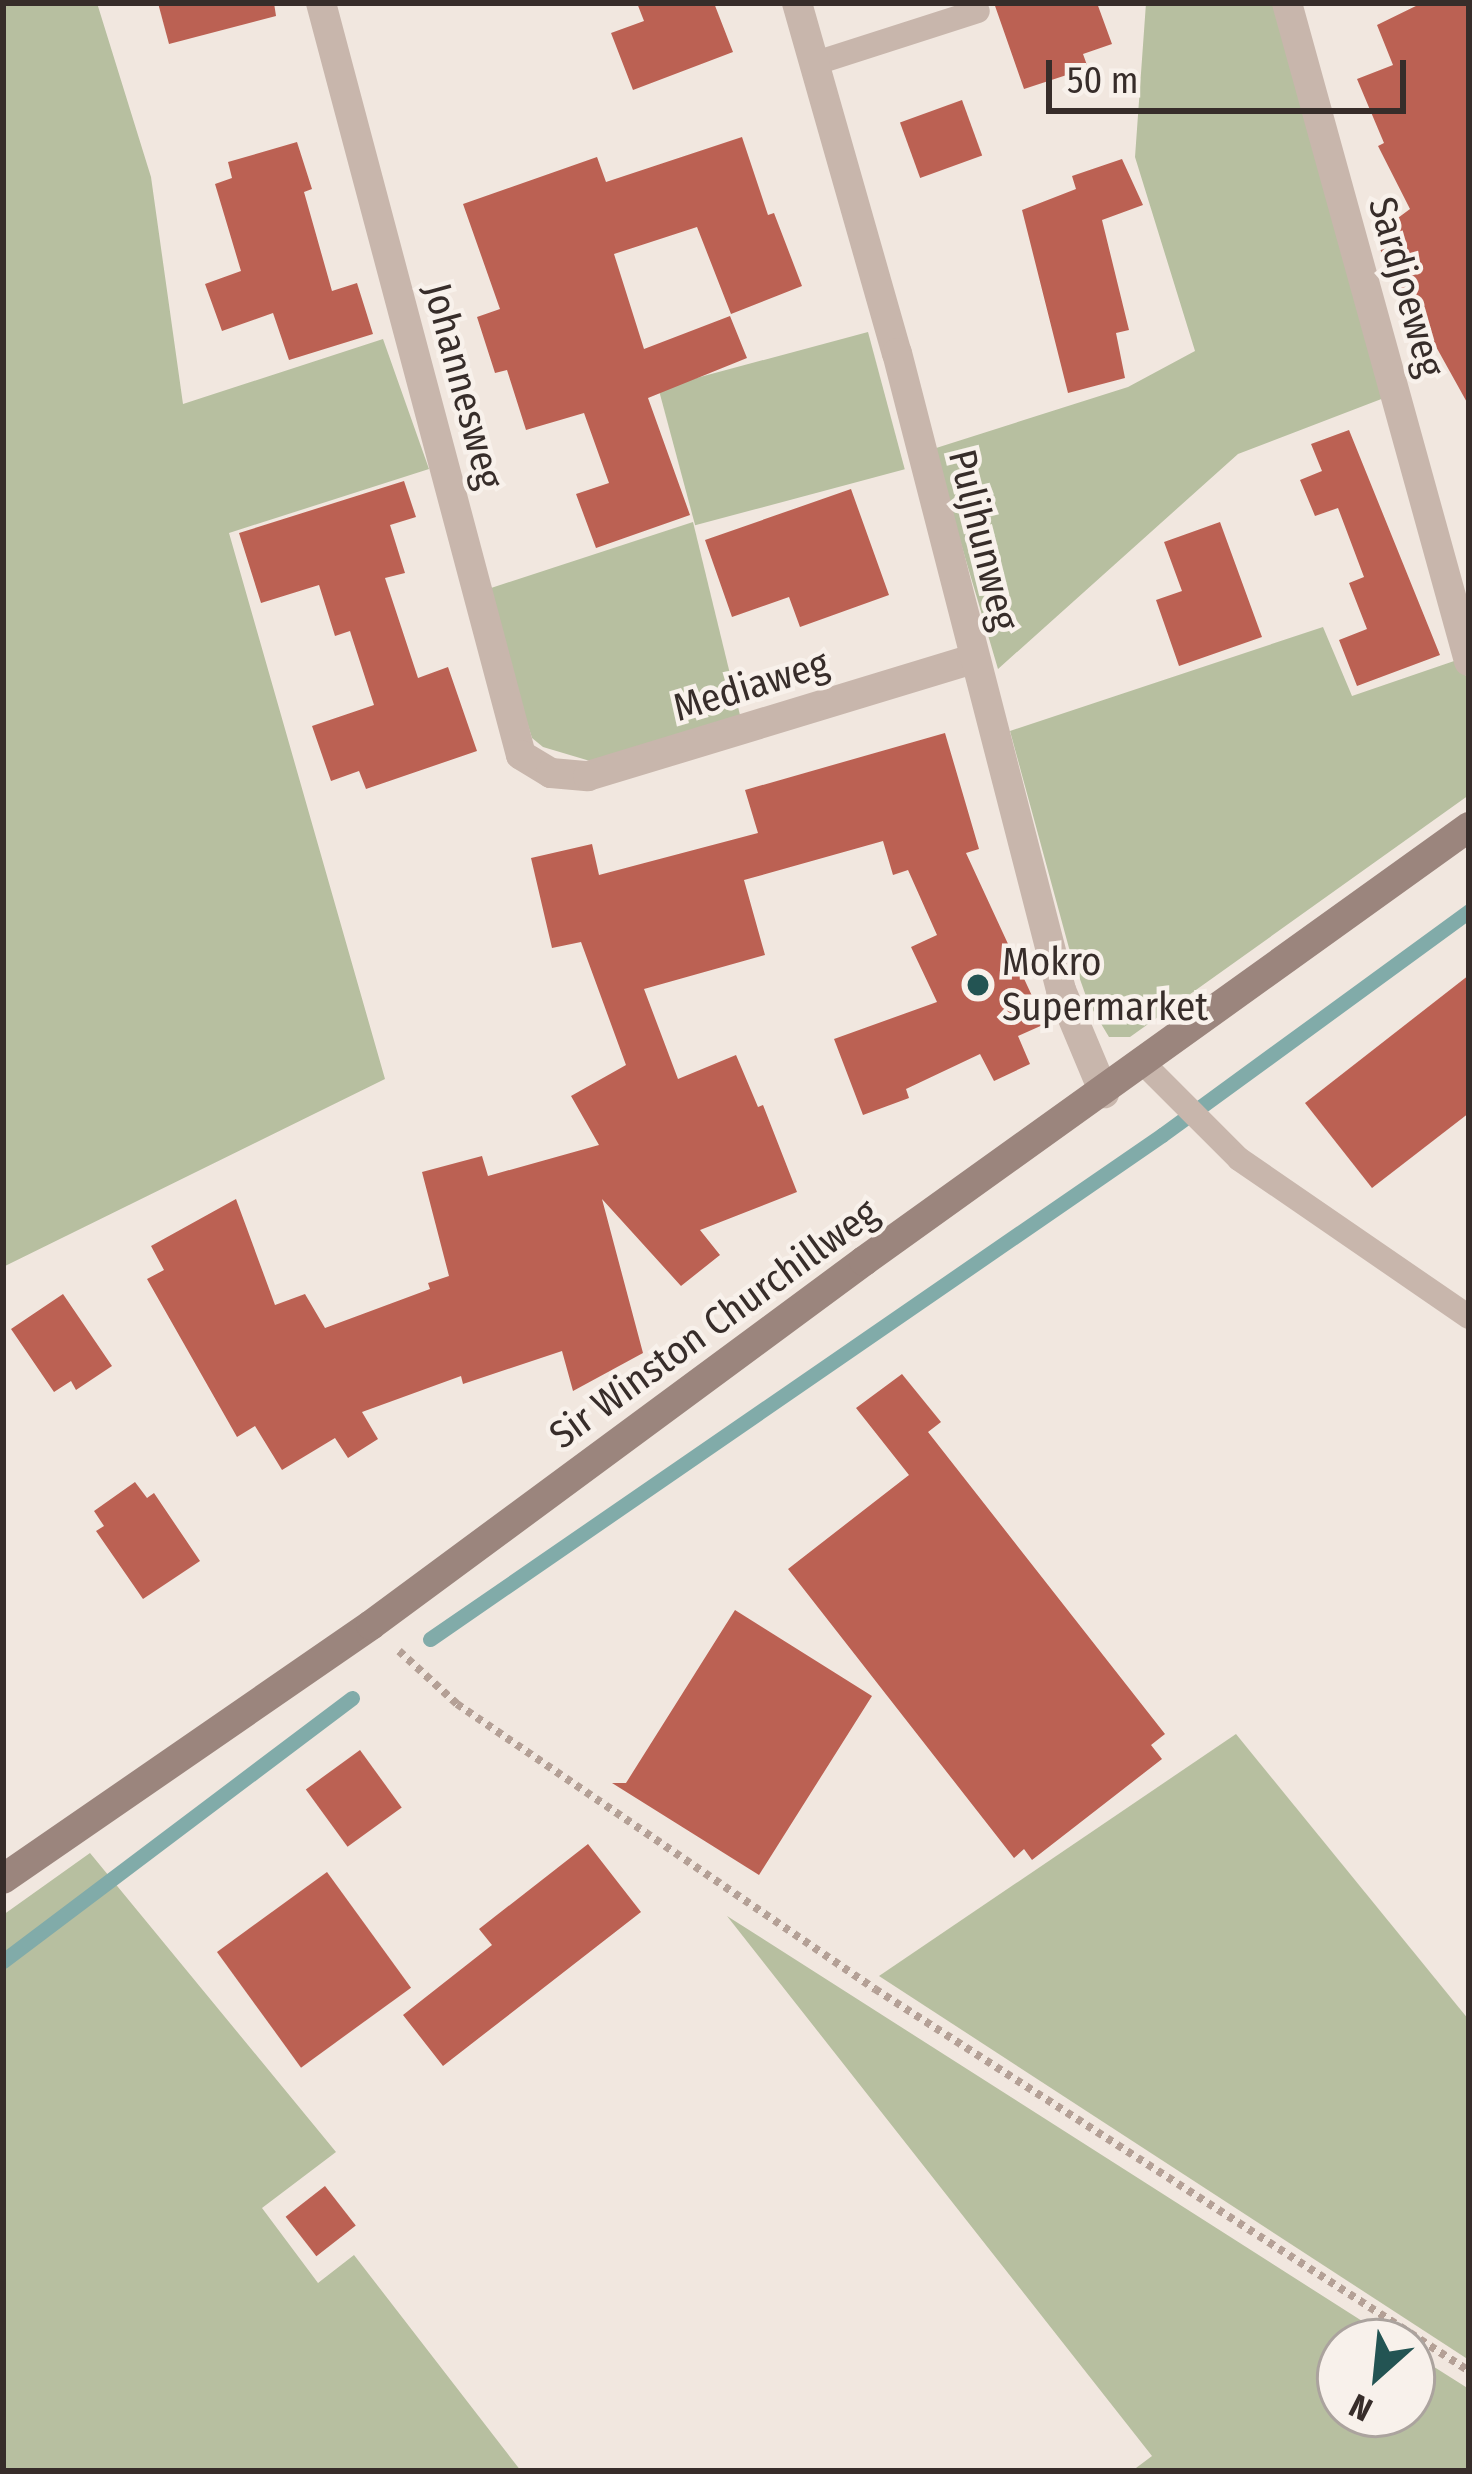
<!DOCTYPE html>
<style>
body{margin:0}
#map{position:relative;width:1472px;height:2474px;overflow:hidden;background:#f1e7df;font-family:"Fira Sans Condensed",sans-serif}
div>[style]{position:absolute}
.green>*{inset:0;background:#b7bfa0;transform-origin:0 0}
.stream>*{height:15px;margin:-7.5px;padding:0 7.5px;transform-origin:7.5px;border-radius:7.5px;background:#81aba9}
.building>*{inset:0;background:#bb6153;transform-origin:0 0}
.path>*{height:8px;margin-top:-4px;transform-origin:0;background:repeating-linear-gradient(90deg,#b4a096 0 6px,transparent 0 12px)}
.lane>*{height:24px;margin:-12px;padding:0 12px;transform-origin:12px;border-radius:12px;background:#c8b6ac}
.street>*{height:30px;margin:-15px;padding:0 15px;transform-origin:15px;border-radius:15px;background:#c8b6ac}
.secondary>*{height:30px;margin:-15px;padding:0 15px;transform-origin:15px;border-radius:15px;background:#9b857d}
.dots>*{width:33px;height:33px;translate:-50% -50%;box-sizing:border-box;border:6px solid #f8f1eb;border-radius:50%}
span{translate:-50% -50%;white-space:nowrap;text-align:center;line-height:1.15;-webkit-text-stroke:9px #f8f1eb;paint-order:stroke}
.street-label{font-size:39px;color:#372d2a}
.poi-label{font-size:39px;color:#372d2a}
.left{translate:0 -50%;text-align:left}
.frame{position:absolute;inset:0;border:6px solid #372d2a;pointer-events:none}
.north{position:absolute;left:1316px;top:2318px;width:120px;height:120px;box-sizing:border-box;background:#f8f1eb;border:3px solid #aba39e;border-radius:50%;rotate:207deg;font-size:33px;font-weight:700;line-height:48px;text-align:center;color:#372d2a}
.north::after{content:'';display:block;margin:auto;width:42px;height:54px;background:#235453;clip-path:polygon(50% 0,100% 100%,50% 72%,0 100%)}
.scale{position:absolute;left:1046px;top:60px;width:360px;height:54px;box-sizing:border-box;border:6px solid #372d2a;border-top:0;padding-left:15px;font-size:36px;line-height:42px;white-space:nowrap;color:#372d2a;-webkit-text-stroke:9px #f8f1eb;paint-order:stroke}
</style>
<div id="map">
<div class="green">
<div style="clip-path:polygon(3px 3px,97px 3px,151px 177px,183px 404px,383px 339px,429px 469px,229px 533px,385px 1079px,3px 1267px)"></div>
<div style="clip-path:polygon(1146px 3px,1275px 3px,1384px 398px,1238px 454px,998px 669px,933px 449px,1128px 387px,1195px 351px,1135px 157px)"></div>
<div style="left:868px;top:332px;width:142px;height:217px;rotate:75deg"></div>
<div style="clip-path:polygon(693px 522px,740px 715px,590px 761px,543px 747px,532px 738px,485px 590px)"></div>
<div style="clip-path:polygon(1323px 627px,1352px 696px,1460px 659px,1469px 685px,1469px 795px,1130px 1037px,1109px 1037px,1088px 1002px,1069px 948px,1010px 731px)"></div>
<div style="clip-path:polygon(1236px 1734px,1469px 2020px,1469px 2360px,879px 1976px)"></div>
<div style="clip-path:polygon(90px 1853px,336px 2152px,262px 2208px,318px 2283px,354px 2255px,521px 2471px,3px 2471px,3px 1915px)"></div>
<div style="clip-path:polygon(727px 1916px,1395px 2342px,1340px 2342px,1340px 2414px,1412px 2414px,1412px 2353px,1469px 2389px,1469px 2471px,1132px 2471px,1152px 2456px)"></div>
</div>
<div class="stream">
<div style="left:430px;top:1639px;width:889px;rotate:-34.55deg"></div>
<div style="left:1162px;top:1135px;width:380px;rotate:-36.1deg"></div>
<div style="left:3px;top:1961px;width:437px;rotate:-37deg"></div>
</div>
<div class="building">
<div style="clip-path:polygon(158px 3px,274px 3px,276px 16px,169px 44px)"></div>
<div style="clip-path:polygon(637px 3px,714px 3px,733px 52px,633px 90px,611px 33px,644px 21px)"></div>
<div style="clip-path:polygon(994px 3px,1097px 3px,1112px 44px,1083px 54px,1088px 68px,1024px 89px)"></div>
<div style="clip-path:polygon(1422px 3px,1469px 3px,1469px 406px,1404px 289px,1397px 294px,1375px 235px,1410px 209px,1378px 146px,1384px 143px,1357px 79px,1393px 65px,1377px 25px)"></div>
<div style="left:962px;top:100px;width:59px;height:66px;rotate:70deg"></div>
<div style="clip-path:polygon(742px 137px,768px 215px,774px 213px,802px 286px,731px 314px,697px 227px,614px 254px,644px 349px,730px 316px,747px 358px,648px 398px,690px 515px,596px 548px,576px 494px,609px 483px,584px 413px,526px 430px,507px 370px,495px 373px,477px 317px,500px 309px,463px 204px,597px 157px,606px 182px)"></div>
<div style="clip-path:polygon(297px 142px,312px 189px,304px 192px,332px 291px,357px 283px,373px 334px,289px 360px,273px 313px,222px 331px,205px 284px,241px 271px,215px 184px,232px 178px,228px 162px)"></div>
<div style="clip-path:polygon(1122px 159px,1143px 205px,1102px 220px,1129px 330px,1116px 333px,1125px 378px,1068px 393px,1022px 210px,1076px 189px,1072px 176px)"></div>
<div style="clip-path:polygon(1349px 430px,1440px 655px,1357px 686px,1339px 640px,1367px 629px,1349px 583px,1364px 577px,1338px 508px,1315px 516px,1300px 480px,1322px 471px,1311px 444px)"></div>
<div style="clip-path:polygon(404px 481px,416px 517px,390px 525px,405px 573px,385px 578px,418px 678px,448px 667px,477px 751px,366px 789px,359px 771px,331px 781px,312px 726px,374px 705px,350px 631px,335px 636px,319px 585px,261px 603px,239px 533px)"></div>
<div style="clip-path:polygon(851px 489px,889px 595px,800px 627px,789px 597px,732px 617px,705px 540px)"></div>
<div style="clip-path:polygon(1220px 522px,1262px 637px,1179px 666px,1156px 600px,1182px 591px,1164px 542px)"></div>
<div style="clip-path:polygon(945px 733px,979px 849px,966px 853px,1045px 1024px,1018px 1036px,1030px 1064px,994px 1081px,980px 1054px,906px 1089px,909px 1098px,863px 1115px,834px 1039px,937px 1002px,911px 947px,937px 935px,908px 870px,893px 875px,883px 841px,744px 880px,765px 955px,644px 989px,678px 1079px,736px 1055px,758px 1107px,763px 1105px,797px 1192px,700px 1230px,720px 1255px,681px 1286px,602px 1199px,643px 1353px,573px 1391px,562px 1351px,463px 1384px,461px 1376px,362px 1412px,378px 1439px,348px 1458px,335px 1438px,282px 1470px,255px 1426px,237px 1437px,147px 1279px,164px 1270px,151px 1246px,236px 1199px,275px 1305px,305px 1294px,325px 1328px,430px 1289px,428px 1283px,449px 1276px,422px 1172px,482px 1156px,488px 1176px,599px 1145px,571px 1096px,626px 1065px,581px 942px,552px 948px,531px 858px,592px 844px,599px 875px,758px 833px,745px 790px)"></div>
<div style="clip-path:polygon(1469px 975px,1469px 1113px,1372px 1188px,1305px 1103px)"></div>
<div style="clip-path:polygon(63px 1294px,112px 1366px,76px 1390px,71px 1381px,54px 1392px,11px 1329px)"></div>
<div style="clip-path:polygon(902px 1374px,941px 1422px,928px 1432px,1165px 1734px,1151px 1745px,1162px 1759px,1032px 1860px,1024px 1849px,1014px 1858px,788px 1569px,909px 1475px,856px 1408px)"></div>
<div style="clip-path:polygon(135px 1482px,147px 1498px,154px 1493px,200px 1561px,143px 1599px,96px 1531px,104px 1526px,94px 1511px)"></div>
<div style="clip-path:polygon(735px 1610px,872px 1696px,759px 1875px,612px 1783px,626px 1783px)"></div>
<div style="left:360px;top:1750px;width:71px;height:67px;rotate:54deg"></div>
<div style="clip-path:polygon(588px 1844px,641px 1912px,443px 2066px,403px 2015px,492px 1945px,479px 1929px)"></div>
<div style="left:327px;top:1872px;width:143px;height:136px;rotate:54deg"></div>
<div style="left:325px;top:2186px;width:50px;height:50px;rotate:52deg"></div>
</div>
<div class="path">
<div style="left:399px;top:1651px;width:79px;rotate:42.4deg"></div>
<div style="left:457px;top:1704px;width:506px;rotate:34.29deg"></div>
<div style="left:875px;top:1989px;width:706px;rotate:32.74deg"></div>
</div>
<div class="lane">
<div style="left:813px;top:64px;width:173px;rotate:-17.8deg"></div>
<div style="left:1142px;top:1062px;width:137px;rotate:45deg"></div>
<div style="left:1239px;top:1159px;width:279px;rotate:34.5deg"></div>
</div>
<div class="street">
<div style="left:321px;top:3px;width:778px;rotate:75.11deg"></div>
<div style="left:521px;top:755px;width:35px;rotate:31deg"></div>
<div style="left:551px;top:773px;width:37px;rotate:5deg"></div>
<div style="left:588px;top:776px;width:401px;rotate:-16.9deg"></div>
<div style="left:797px;top:3px;width:364px;rotate:74.1deg"></div>
<div style="left:897px;top:353px;width:658px;rotate:75.56deg"></div>
<div style="left:1061px;top:990px;width:112px;rotate:67.3deg"></div>
<div style="left:1287px;top:3px;width:683px;rotate:74.54deg"></div>
</div>
<div class="secondary">
<div style="left:3px;top:1879px;width:447px;rotate:-34.6deg"></div>
<div style="left:371px;top:1625px;width:613px;rotate:-36.44deg"></div>
<div style="left:864px;top:1261px;width:745px;rotate:-35.65deg"></div>
</div>
<div class="dots">
<div style="left:978px;top:985px;background:#235453"></div>
</div>
<div class="street-label">
<span style="left:1406px;top:287px;rotate:74deg">Sardjoeweg</span>
<span style="left:463px;top:386px;rotate:75deg">Johannesweg</span>
<span style="left:983px;top:540px;rotate:76deg">Puljhunweg</span>
<span style="left:751px;top:686px;rotate:-17deg">Mediaweg</span>
<span style="left:714px;top:1324px;rotate:-36deg">Sir Winston Churchillweg</span>
</div>
<div class="poi-label">
<span class="left" style="left:1002px;top:985px">Mokro<br>Supermarket</span>
</div>
<div class="frame"></div>
<div class="north">N</div>
<div class="scale">50 m</div>
</div>
